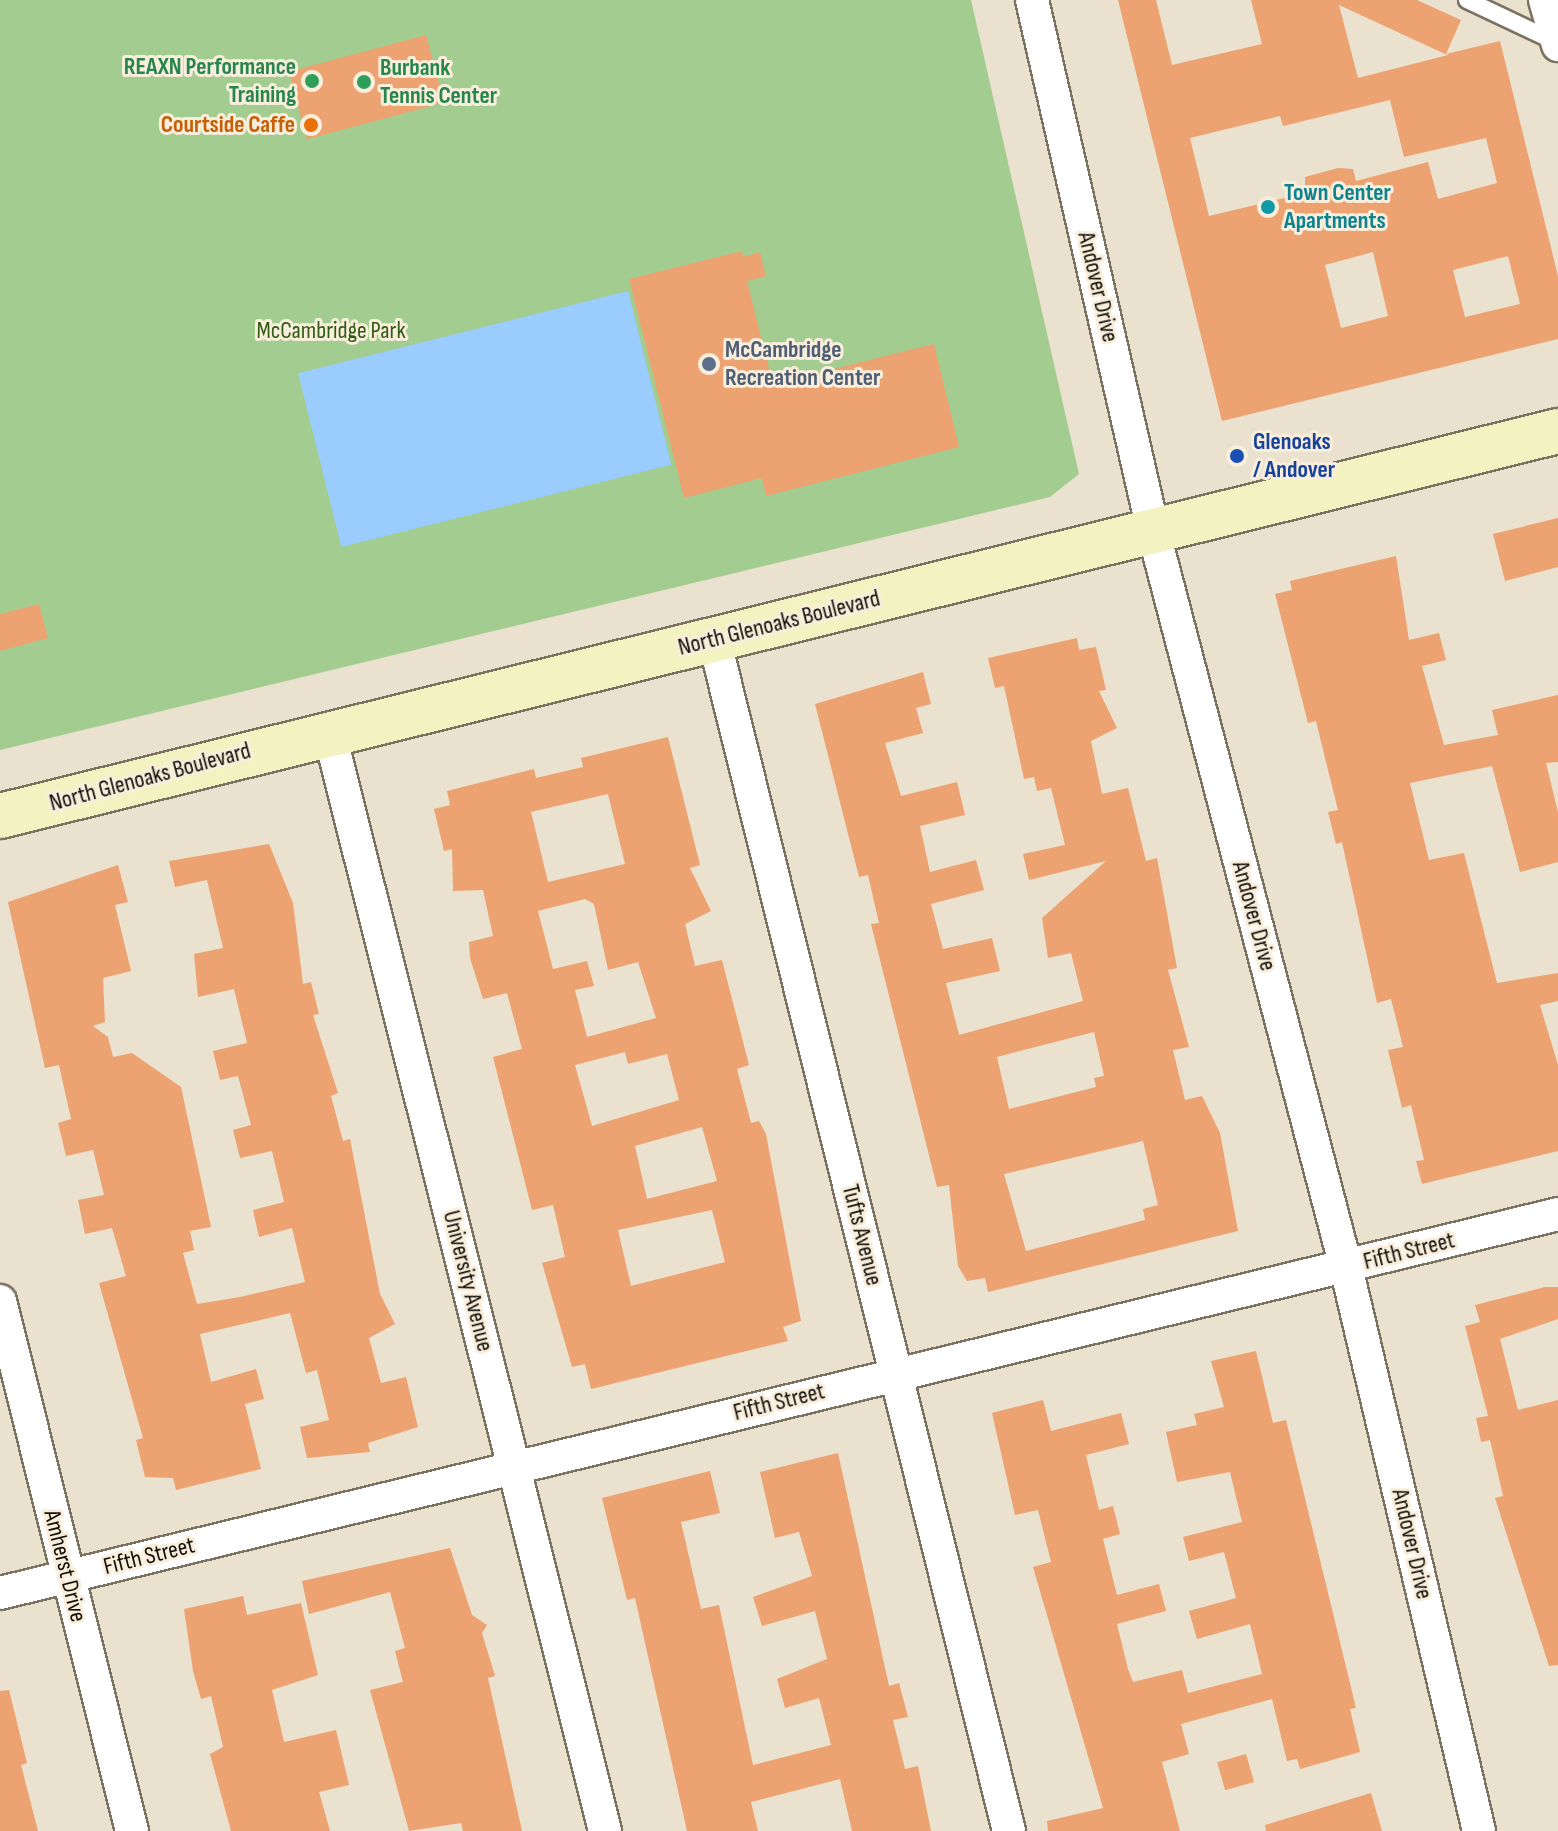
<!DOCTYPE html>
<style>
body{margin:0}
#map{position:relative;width:1558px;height:1831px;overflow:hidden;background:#ebe1cf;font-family:"Sofia Sans Condensed",sans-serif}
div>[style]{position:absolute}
.green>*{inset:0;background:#a3cc90}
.water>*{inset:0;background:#9accfe;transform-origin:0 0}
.building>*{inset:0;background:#eca271;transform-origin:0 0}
.roads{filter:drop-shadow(2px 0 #7b7262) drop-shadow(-2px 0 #7b7262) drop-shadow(0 2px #7b7262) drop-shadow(0 -2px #7b7262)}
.service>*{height:16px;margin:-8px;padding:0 8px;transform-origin:8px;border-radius:8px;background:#fff}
.minor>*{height:32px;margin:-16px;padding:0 16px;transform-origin:16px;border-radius:16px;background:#fff}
.secondary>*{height:44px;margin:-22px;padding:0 22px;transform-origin:22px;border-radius:22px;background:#f2f3c1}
.dots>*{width:22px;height:22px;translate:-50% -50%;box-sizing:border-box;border:4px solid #f9eedc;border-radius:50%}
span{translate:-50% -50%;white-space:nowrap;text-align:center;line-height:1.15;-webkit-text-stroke:6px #f9eedc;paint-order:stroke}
.leisure-label{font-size:24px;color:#27864d;font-weight:700}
.right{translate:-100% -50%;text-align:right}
.left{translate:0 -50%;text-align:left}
.food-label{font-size:24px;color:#c56008;font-weight:700}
.culture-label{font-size:24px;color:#0d838f;font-weight:700}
.street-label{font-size:24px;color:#100d07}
.park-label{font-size:24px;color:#2e5a13}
.service-label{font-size:24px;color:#4e5e75;font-weight:700}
.transit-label{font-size:24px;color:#164399;font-weight:700}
</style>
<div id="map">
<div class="green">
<div style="clip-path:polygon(0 0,971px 0,1079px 474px,1050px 497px,0 750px)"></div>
</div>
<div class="water">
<div style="left:628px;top:291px;width:179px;height:340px;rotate:76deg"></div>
</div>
<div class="building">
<div style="clip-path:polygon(evenodd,1118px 0,1156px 0,1172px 65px,1262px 44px,1251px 0,1417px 0,1461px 20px,1446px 54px,1500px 41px,1558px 276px,1558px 339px,1222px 421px,1118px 0,1339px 5px,1445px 54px,1448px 55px,1358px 78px,1339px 5px,1118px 0,1390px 100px,1404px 157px,1486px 138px,1497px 183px,1438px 199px,1428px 162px,1356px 181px,1353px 169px,1338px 168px,1305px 177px,1305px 193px,1209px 216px,1190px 138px,1280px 116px,1283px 126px,1390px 100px,1118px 0,1373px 252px,1388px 316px,1341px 328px,1325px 265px,1373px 252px,1118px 0,1508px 256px,1520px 304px,1465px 317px,1453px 270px,1508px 256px)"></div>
<div style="left:426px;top:35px;width:70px;height:142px;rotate:75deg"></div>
<div style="clip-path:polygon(742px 251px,743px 257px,760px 252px,766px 276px,747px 281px,773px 384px,934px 344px,959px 447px,766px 496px,762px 478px,684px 498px,629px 279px)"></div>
<div style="clip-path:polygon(1558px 518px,1558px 567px,1505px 581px,1493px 534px)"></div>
<div style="clip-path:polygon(1396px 556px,1409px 640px,1439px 633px,1446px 660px,1422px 666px,1444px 745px,1498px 735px,1492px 710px,1558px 695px,1558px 762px,1546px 763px,1558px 812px,1558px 862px,1520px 872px,1492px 766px,1410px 783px,1429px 860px,1464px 853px,1497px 983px,1558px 973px,1558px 1001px,1540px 1005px,1558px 1065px,1558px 1151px,1422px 1184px,1416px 1161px,1424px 1160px,1411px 1105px,1402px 1108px,1388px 1050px,1403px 1047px,1391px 999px,1377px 1003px,1342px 842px,1336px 844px,1328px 812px,1338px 810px,1325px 758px,1316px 721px,1308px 723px,1275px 594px,1292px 590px,1290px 581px)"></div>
<div style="clip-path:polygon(39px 604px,48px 638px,0 651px,0 614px)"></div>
<div style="clip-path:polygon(evenodd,1077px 638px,1079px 650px,1096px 647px,1106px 690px,1099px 691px,1117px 728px,1091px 741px,1102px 794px,1128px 788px,1146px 861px,1157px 858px,1177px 968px,1168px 970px,1189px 1047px,1173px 1050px,1185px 1100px,1202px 1096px,1220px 1133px,1238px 1231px,988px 1292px,985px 1278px,967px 1281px,958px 1266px,949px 1185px,937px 1187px,871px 924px,879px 923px,868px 875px,859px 877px,815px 704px,923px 672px,931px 704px,916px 708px,923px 733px,885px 743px,901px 796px,957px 782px,965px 815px,920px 826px,930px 872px,976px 860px,984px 890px,931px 904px,943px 949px,992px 938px,1000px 971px,946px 983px,959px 1035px,1083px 1001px,1071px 953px,1048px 958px,1042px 918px,1106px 861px,1029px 880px,1023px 854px,1065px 845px,1051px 788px,1037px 791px,1034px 777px,1024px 779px,1004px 686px,995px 688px,988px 658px,1077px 638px,1094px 1032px,1104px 1076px,1094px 1078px,1096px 1087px,1009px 1109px,997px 1057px,1094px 1032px,1077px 638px,1143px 1141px,1158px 1205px,1143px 1209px,1145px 1220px,1026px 1251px,1004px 1174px,1143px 1141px)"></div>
<div style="clip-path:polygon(evenodd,668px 737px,700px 865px,690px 868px,711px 911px,685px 924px,695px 966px,722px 960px,749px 1065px,737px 1069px,751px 1123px,759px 1121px,766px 1134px,801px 1321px,783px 1327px,788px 1341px,591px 1389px,585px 1364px,572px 1367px,542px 1263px,565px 1257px,553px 1205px,532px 1210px,493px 1057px,522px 1049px,507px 993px,483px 999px,470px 958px,469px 942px,493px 936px,483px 890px,453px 891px,452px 849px,444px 851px,434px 809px,450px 805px,447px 791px,534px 769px,536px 778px,583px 767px,581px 758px,668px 737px,608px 794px,625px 864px,548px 882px,531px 812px,608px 794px,668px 737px,585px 899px,594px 904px,608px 970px,638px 962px,656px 1018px,587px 1037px,575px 990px,594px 986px,587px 961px,553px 969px,538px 911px,585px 899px,668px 737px,625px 1052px,628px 1064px,667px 1054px,679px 1100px,592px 1126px,575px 1065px,625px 1052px,668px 737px,702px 1127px,717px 1181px,647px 1199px,635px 1146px,702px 1127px,668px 737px,712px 1210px,725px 1262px,631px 1286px,618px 1230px,712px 1210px)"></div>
<div style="clip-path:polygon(269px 844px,293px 903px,303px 984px,311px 982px,319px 1014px,313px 1015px,338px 1093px,331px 1096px,343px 1141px,350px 1139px,380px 1294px,395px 1324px,369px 1338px,381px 1383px,406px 1377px,418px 1427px,368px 1443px,370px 1452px,307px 1458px,300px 1427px,329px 1420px,317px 1370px,306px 1373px,290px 1313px,200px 1334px,211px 1382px,256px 1369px,264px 1399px,245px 1404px,261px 1469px,176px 1490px,173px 1478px,145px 1477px,136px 1440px,143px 1438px,99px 1283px,126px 1276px,112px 1228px,85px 1234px,78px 1200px,104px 1195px,93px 1150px,66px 1156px,58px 1123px,71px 1119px,59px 1065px,45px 1068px,8px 902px,118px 865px,128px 902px,115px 905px,131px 971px,103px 978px,105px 1022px,93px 1026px,108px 1037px,113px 1057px,132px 1053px,181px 1087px,211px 1227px,190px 1231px,194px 1250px,183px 1253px,197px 1304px,240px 1297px,305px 1282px,292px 1228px,259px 1237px,253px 1210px,284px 1202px,272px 1151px,240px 1158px,233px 1130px,251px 1125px,238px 1076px,220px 1080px,213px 1051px,247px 1043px,234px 989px,198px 997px,194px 954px,223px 948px,207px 880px,175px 887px,169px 861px)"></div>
<div style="clip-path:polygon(1545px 1287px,1558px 1287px,1558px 1319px,1500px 1339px,1518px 1410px,1558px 1400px,1558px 1665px,1549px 1666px,1495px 1498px,1503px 1496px,1490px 1440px,1481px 1442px,1476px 1418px,1488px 1416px,1465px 1326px,1480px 1322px,1475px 1305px)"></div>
<div style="clip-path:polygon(1256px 1351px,1273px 1423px,1286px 1420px,1356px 1708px,1350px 1709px,1360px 1752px,1300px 1769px,1297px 1759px,1287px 1761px,1272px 1699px,1181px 1724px,1189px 1754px,1162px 1762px,1180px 1831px,1048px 1831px,1047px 1821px,1103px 1808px,1033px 1567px,1051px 1562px,1038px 1510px,1015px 1515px,992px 1413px,1043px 1400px,1051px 1431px,1121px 1413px,1129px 1444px,1086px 1455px,1099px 1510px,1113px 1506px,1120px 1534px,1103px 1539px,1117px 1595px,1159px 1584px,1166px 1611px,1117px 1624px,1128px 1669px,1133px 1682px,1182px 1670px,1188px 1693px,1262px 1674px,1250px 1624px,1197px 1639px,1189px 1611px,1236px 1598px,1224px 1552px,1189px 1561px,1183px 1537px,1242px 1522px,1230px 1472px,1177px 1482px,1166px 1432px,1197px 1425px,1194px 1414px,1224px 1407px,1211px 1361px)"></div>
<div style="clip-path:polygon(838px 1453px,889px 1686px,899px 1683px,908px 1717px,893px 1720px,905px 1769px,918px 1766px,931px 1831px,852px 1831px,840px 1779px,751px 1802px,758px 1831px,687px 1831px,635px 1598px,627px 1600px,602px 1498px,710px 1471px,720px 1513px,681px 1522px,701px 1609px,719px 1605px,753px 1765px,831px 1745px,819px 1698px,785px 1708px,777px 1679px,827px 1659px,815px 1611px,762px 1626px,753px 1597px,812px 1576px,799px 1532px,775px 1538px,760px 1472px)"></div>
<div style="clip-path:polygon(450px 1548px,472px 1615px,487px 1625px,482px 1633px,495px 1676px,488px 1678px,522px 1831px,463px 1831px,461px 1823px,409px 1831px,370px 1690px,403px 1682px,395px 1651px,405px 1648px,390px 1592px,309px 1614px,302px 1581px)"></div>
<div style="clip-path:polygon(243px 1596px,247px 1615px,301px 1603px,318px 1675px,272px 1690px,284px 1742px,336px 1730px,349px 1785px,319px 1792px,330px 1831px,231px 1831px,210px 1754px,223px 1747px,211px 1696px,201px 1699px,193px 1671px,184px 1609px)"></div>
<div style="clip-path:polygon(9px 1690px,27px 1763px,21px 1765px,38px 1831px,0 1831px,0 1691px)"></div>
<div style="left:1246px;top:1754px;width:29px;height:30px;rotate:74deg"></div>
<div style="clip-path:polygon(1371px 1793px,1382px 1831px,1266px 1831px,1265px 1825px)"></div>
</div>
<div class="roads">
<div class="service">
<div style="left:1467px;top:0;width:98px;rotate:25.3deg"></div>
</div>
<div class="minor">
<div style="left:1032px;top:0;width:544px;rotate:77.14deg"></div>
<div style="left:1153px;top:530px;width:762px;rotate:75.33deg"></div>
<div style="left:1346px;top:1267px;width:579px;rotate:76.73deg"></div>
<div style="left:1545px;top:0;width:47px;rotate:73.9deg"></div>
<div style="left:714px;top:639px;width:1228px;rotate:76.1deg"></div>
<div style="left:329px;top:731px;width:1134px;rotate:75.91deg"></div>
<div style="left:0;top:1301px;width:546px;rotate:76.01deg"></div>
<div style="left:0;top:1593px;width:1603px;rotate:-13.67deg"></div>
</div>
<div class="secondary">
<div style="left:0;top:816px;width:1605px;rotate:-13.88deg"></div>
</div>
</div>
<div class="dots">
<div style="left:312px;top:81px;background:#2e9e5b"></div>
<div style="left:364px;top:82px;background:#2e9e5b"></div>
<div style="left:311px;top:125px;background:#e8710a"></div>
<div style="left:1268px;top:207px;background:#0f9aa8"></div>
<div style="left:709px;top:364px;background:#5c6f8a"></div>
<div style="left:1237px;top:456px;background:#1a4fb4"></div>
</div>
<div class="leisure-label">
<span class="right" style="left:296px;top:81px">REAXN Performance<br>Training</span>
<span class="left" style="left:380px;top:82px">Burbank<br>Tennis Center</span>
</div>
<div class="food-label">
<span class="right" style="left:295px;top:125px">Courtside Caffe</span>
</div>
<div class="culture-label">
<span class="left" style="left:1284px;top:207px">Town Center<br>Apartments</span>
</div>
<div class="street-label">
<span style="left:1098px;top:287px;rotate:77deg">Andover Drive</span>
<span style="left:779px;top:623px;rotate:-14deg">North Glenoaks Boulevard</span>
<span style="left:150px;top:777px;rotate:-15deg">North Glenoaks Boulevard</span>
<span style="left:1254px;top:916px;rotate:75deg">Andover Drive</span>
<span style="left:862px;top:1235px;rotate:76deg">Tufts Avenue</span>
<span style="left:1409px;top:1251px;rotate:-14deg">Fifth Street</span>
<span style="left:468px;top:1281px;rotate:76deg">University Avenue</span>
<span style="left:779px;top:1402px;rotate:-14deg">Fifth Street</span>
<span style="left:1412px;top:1544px;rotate:77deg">Andover Drive</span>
<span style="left:149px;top:1556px;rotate:-14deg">Fifth Street</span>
<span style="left:65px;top:1566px;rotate:76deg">Amherst Drive</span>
</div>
<div class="park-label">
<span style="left:331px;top:331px">McCambridge Park</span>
</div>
<div class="service-label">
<span class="left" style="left:725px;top:364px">McCambridge<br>Recreation Center</span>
</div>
<div class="transit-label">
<span class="left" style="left:1253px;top:456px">Glenoaks<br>/ Andover</span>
</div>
</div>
